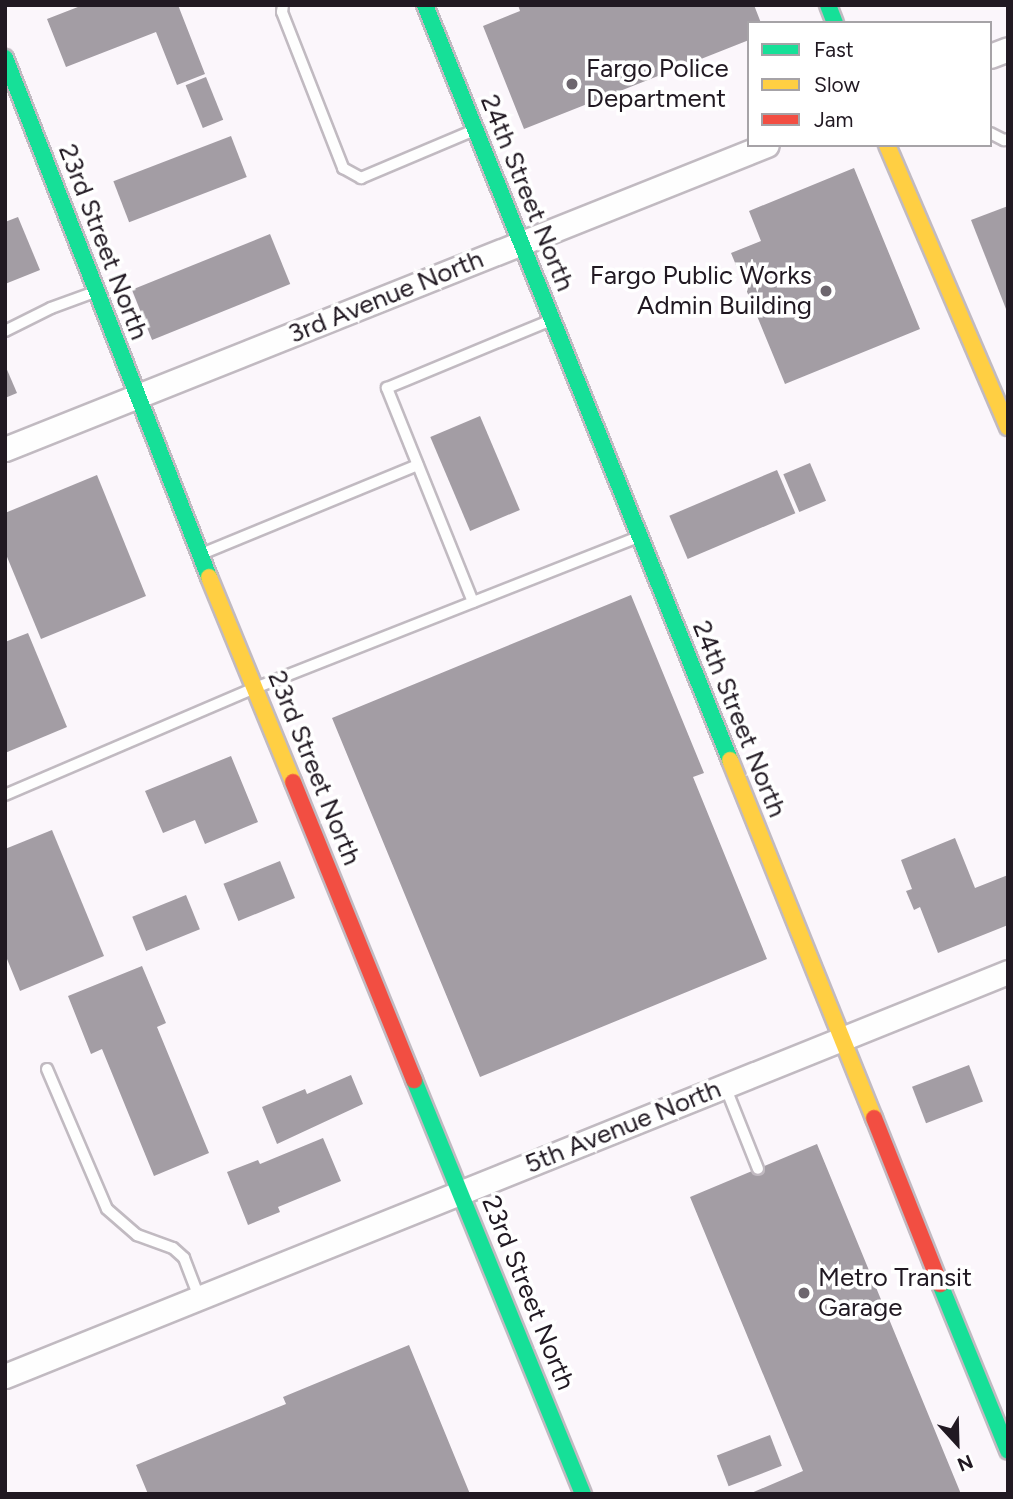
<!DOCTYPE html>
<style>
body{margin:0}
#map{position:relative;width:1013px;height:1499px;overflow:hidden;background:#fbf6fb;font-family:Figtree,sans-serif}
div>[style]{position:absolute}
.building>*{inset:0;background:#a39da4;transform-origin:0 0}
.roads{filter:drop-shadow(2px 0 #c1bac1) drop-shadow(-2px 0 #c1bac1) drop-shadow(0 2px #c1bac1) drop-shadow(0 -2px #c1bac1)}
.lane>*{height:10px;margin:-5px;padding:0 5px;transform-origin:5px;border-radius:5px;background:#fefefe}
.street>*{height:23px;margin:-11.5px;padding:0 11.5px;transform-origin:11.5px;border-radius:11.5px;background:#fefefe}
.fast>*{height:16px;margin:-8px;padding:0 8px;transform-origin:8px;border-radius:8px;background:#16e098}
.slow>*{height:16px;margin:-8px;padding:0 8px;transform-origin:8px;border-radius:8px;background:#ffcf43}
.jam>*{height:16px;margin:-8px;padding:0 8px;transform-origin:8px;border-radius:8px;background:#f24e42}
.dots>*{width:19px;height:19px;translate:-50% -50%;box-sizing:border-box;border:4px solid #fff;border-radius:50%}
span{translate:-50% -50%;white-space:nowrap;text-align:center;line-height:1.15;-webkit-text-stroke:7px #fff;paint-order:stroke}
.poi-label{font-size:26px;color:#211922}
.left{translate:0 -50%;text-align:left}
.right{translate:-100% -50%;text-align:right}
.street-label{font-size:26px;color:#211922}
.frame{position:absolute;inset:0;border:7px solid #211922;pointer-events:none}
.legend{position:absolute;left:747px;top:21px;width:245px;height:126px;box-sizing:border-box;background:#fff;border:2px solid #a6a3a7;margin:0;padding:9px 12px;list-style:none;font-size:21px;color:#211922}
.legend li{display:flex;align-items:center;gap:14px;height:35px}
.legend b{width:35px;border:2px solid #a6a3a7}
.north{position:absolute;left:922px;top:1408px;width:70px;height:70px;-webkit-text-stroke:5px #fff;paint-order:stroke;rotate:158deg;font-size:19px;font-weight:700;line-height:28px;text-align:center;color:#211922}
.north::after{content:'';display:block;margin:auto;width:24px;height:32px;background:#211922;clip-path:polygon(50% 0,100% 100%,50% 72%,0 100%)}
</style>
<div id="map">
<div class="building">
<div style="clip-path:polygon(83px 5px,178px 5px,205px 74px,177px 85px,156px 32px,66px 67px,47px 19px)"></div>
<div style="clip-path:polygon(518px 5px,754px 5px,761px 23px,749px 23px,749px 40px,524px 129px,483px 26px,520px 11px)"></div>
<div style="left:206px;top:77px;width:46px;height:22px;rotate:68deg"></div>
<div style="left:231px;top:136px;width:44px;height:126px;rotate:69deg"></div>
<div style="clip-path:polygon(854px 168px,920px 329px,785px 384px,731px 253px,761px 241px,749px 211px)"></div>
<div style="clip-path:polygon(1008px 206px,1008px 314px,971px 220px)"></div>
<div style="clip-path:polygon(18px 217px,40px 270px,5px 284px,5px 222px)"></div>
<div style="left:270px;top:234px;width:54px;height:149px;rotate:68deg"></div>
<div style="clip-path:polygon(5px 365px,17px 393px,5px 398px)"></div>
<div style="left:480px;top:416px;width:102px;height:54px;rotate:67deg"></div>
<div style="left:810px;top:463px;width:41px;height:29px;rotate:67deg"></div>
<div style="left:777px;top:470px;width:47px;height:117px;rotate:67deg"></div>
<div style="clip-path:polygon(97px 475px,146px 596px,41px 639px,5px 552px,5px 513px)"></div>
<div style="clip-path:polygon(631px 595px,704px 773px,693px 777px,767px 959px,480px 1077px,332px 718px)"></div>
<div style="clip-path:polygon(28px 633px,67px 727px,5px 753px,5px 642px)"></div>
<div style="clip-path:polygon(231px 756px,258px 822px,205px 844px,195px 820px,163px 833px,145px 791px)"></div>
<div style="clip-path:polygon(52px 830px,104px 956px,20px 991px,5px 954px,5px 849px)"></div>
<div style="clip-path:polygon(955px 838px,975px 888px,1008px 875px,1008px 925px,938px 953px,920px 907px,914px 910px,906px 891px,912px 889px,901px 860px)"></div>
<div style="left:280px;top:861px;width:40px;height:61px;rotate:68deg"></div>
<div style="left:186px;top:895px;width:37px;height:58px;rotate:68deg"></div>
<div style="clip-path:polygon(142px 966px,166px 1023px,157px 1027px,209px 1153px,154px 1176px,102px 1049px,91px 1054px,68px 996px)"></div>
<div style="left:969px;top:1065px;width:39px;height:61px;rotate:69deg"></div>
<div style="clip-path:polygon(351px 1075px,363px 1104px,277px 1144px,262px 1107px,305px 1089px,307px 1094px)"></div>
<div style="clip-path:polygon(323px 1138px,341px 1181px,278px 1207px,280px 1212px,248px 1225px,227px 1172px,258px 1160px,260px 1164px)"></div>
<div style="clip-path:polygon(817px 1144px,961px 1494px,749px 1494px,803px 1471px,690px 1197px)"></div>
<div style="clip-path:polygon(409px 1345px,470px 1494px,148px 1494px,136px 1465px,286px 1404px,283px 1397px)"></div>
<div style="left:770px;top:1435px;width:33px;height:57px;rotate:69deg"></div>
</div>
<div class="roads">
<div class="lane">
<div style="left:283px;top:5px;width:7px;rotate:98deg"></div>
<div style="left:282px;top:12px;width:168px;rotate:68.6deg"></div>
<div style="left:343px;top:168px;width:21px;rotate:29deg"></div>
<div style="left:361px;top:178px;width:121px;rotate:-22.9deg"></div>
<div style="left:990px;top:133px;width:16px;rotate:27deg"></div>
<div style="left:1004px;top:140px;width:4px;rotate:-14deg"></div>
<div style="left:5px;top:331px;width:51px;rotate:-26.6deg"></div>
<div style="left:51px;top:308px;width:44px;rotate:-20.1deg"></div>
<div style="left:204px;top:553px;width:231px;rotate:-22.4deg"></div>
<div style="left:473px;top:602px;width:231px;rotate:-111.9deg"></div>
<div style="left:387px;top:388px;width:175px;rotate:-22.5deg"></div>
<div style="left:5px;top:795px;width:272px;rotate:-23.2deg"></div>
<div style="left:255px;top:688px;width:412px;rotate:-21.5deg"></div>
<div style="left:47px;top:1069px;width:152px;rotate:66.8deg"></div>
<div style="left:107px;top:1209px;width:40px;rotate:41deg"></div>
<div style="left:137px;top:1235px;width:38px;rotate:20deg"></div>
<div style="left:173px;top:1248px;width:15px;rotate:42deg"></div>
<div style="left:184px;top:1258px;width:42px;rotate:69deg"></div>
<div style="left:725px;top:1086px;width:89px;rotate:68.3deg"></div>
</div>
<div class="street">
<div style="left:990px;top:56px;width:19px;rotate:-21deg"></div>
<div style="left:5px;top:449px;width:820px;rotate:-21.75deg"></div>
<div style="left:5px;top:1376px;width:1081px;rotate:-21.94deg"></div>
</div>
<div class="fast">
<div style="left:425px;top:5px;width:814px;rotate:68deg"></div>
<div style="left:828px;top:5px;width:19px;rotate:69deg"></div>
<div style="left:5px;top:58px;width:558px;rotate:68.54deg"></div>
<div style="left:414px;top:1080px;width:447px;rotate:67.8deg"></div>
<div style="left:940px;top:1284px;width:180px;rotate:67.8deg"></div>
</div>
<div class="slow">
<div style="left:887px;top:145px;width:307px;rotate:66.8deg"></div>
<div style="left:209px;top:577px;width:222px;rotate:67.7deg"></div>
<div style="left:730px;top:760px;width:386px;rotate:68.1deg"></div>
</div>
<div class="jam">
<div style="left:293px;top:782px;width:322px;rotate:67.9deg"></div>
<div style="left:874px;top:1118px;width:179px;rotate:68.3deg"></div>
</div>
</div>
<div class="dots">
<div style="left:572px;top:84px;background:#6d666e"></div>
<div style="left:826px;top:291px;background:#6d666e"></div>
<div style="left:804px;top:1293px;background:#6d666e"></div>
</div>
<div class="poi-label">
<span class="left" style="left:586px;top:84px">Fargo Police<br>Department</span>
<span class="right" style="left:812px;top:291px">Fargo Public Works<br>Admin Building</span>
<span class="left" style="left:818px;top:1293px">Metro Transit<br>Garage</span>
</div>
<div class="street-label">
<span style="left:527px;top:193px;rotate:68deg">24th Street North</span>
<span style="left:103px;top:242px;rotate:69deg">23rd Street North</span>
<span style="left:386px;top:297px;rotate:-22deg">3rd Avenue North</span>
<span style="left:739px;top:719px;rotate:68deg">24th Street North</span>
<span style="left:314px;top:768px;rotate:68deg">23rd Street North</span>
<span style="left:623px;top:1127px;rotate:-22deg">5th Avenue North</span>
<span style="left:528px;top:1293px;rotate:68deg">23rd Street North</span>
</div>
<div class="frame"></div>
<ul class="legend">
<li><b style="height:9px;background:#16e098"></b>Fast</li>
<li><b style="height:9px;background:#ffcf43"></b>Slow</li>
<li><b style="height:9px;background:#f24e42"></b>Jam</li>
</ul>
<div class="north">N</div>
</div>
